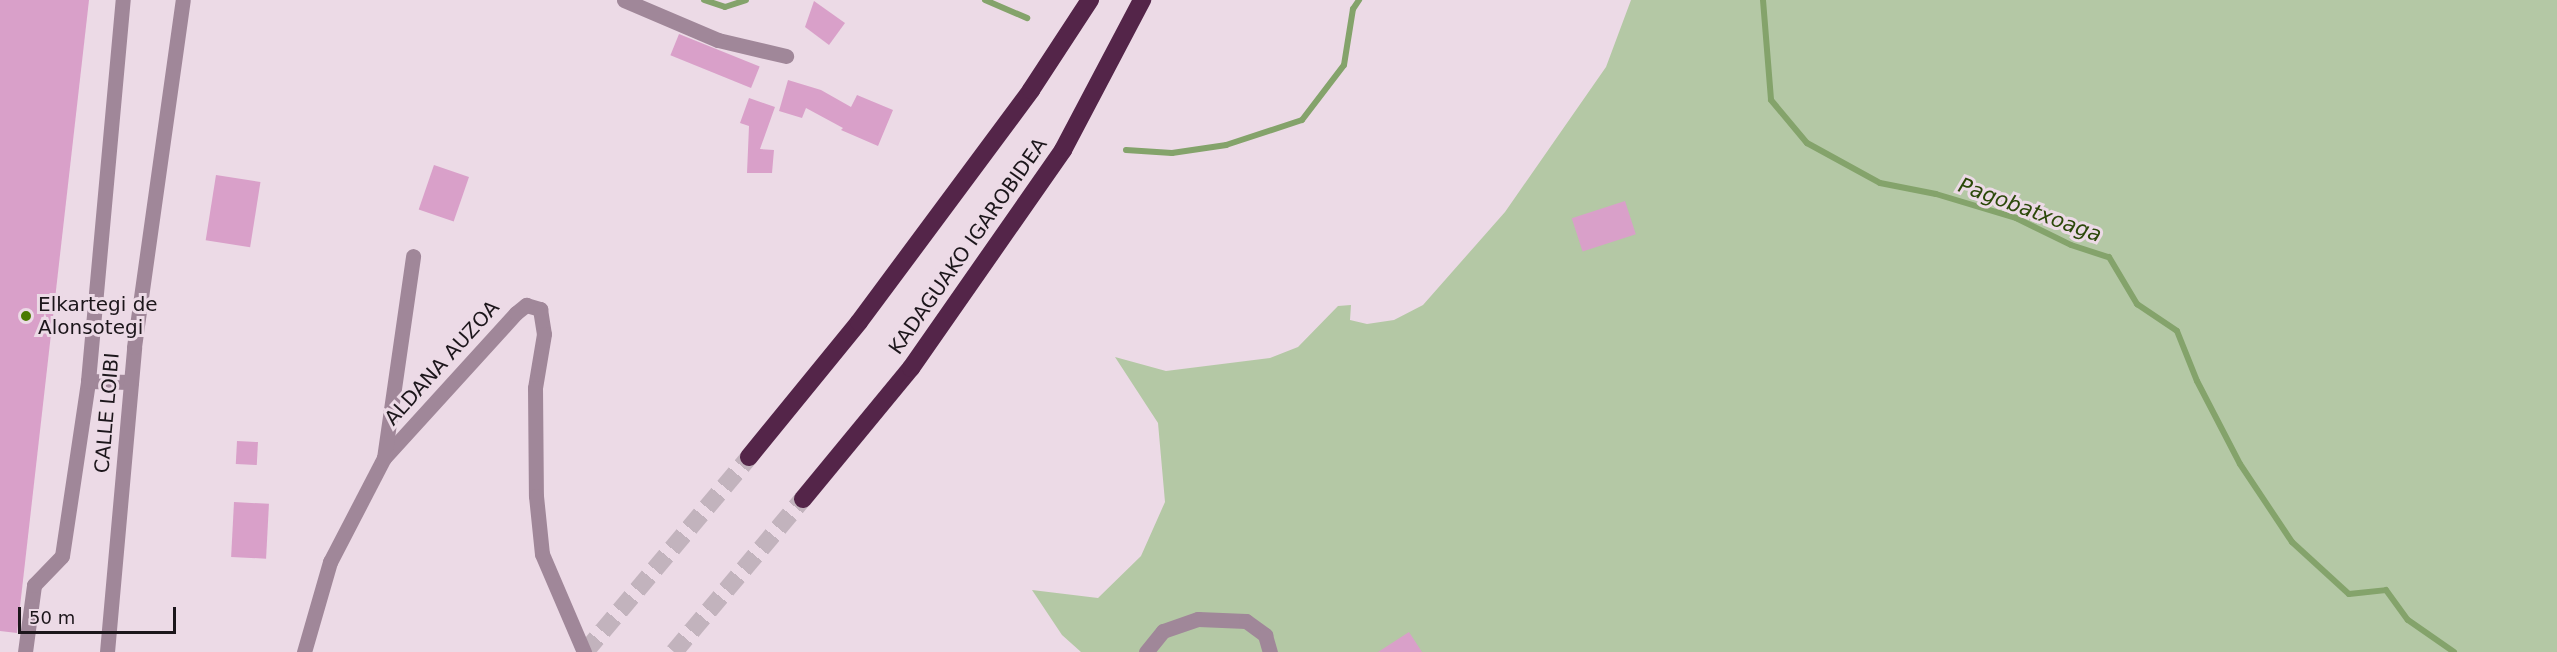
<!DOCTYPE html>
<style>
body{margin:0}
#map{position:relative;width:2557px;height:652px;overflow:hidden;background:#ecdae6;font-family:"DejaVu Sans",sans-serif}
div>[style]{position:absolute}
.green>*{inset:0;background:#b4c8a5}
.stream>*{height:6px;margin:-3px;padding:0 3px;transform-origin:3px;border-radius:3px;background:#84a36b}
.building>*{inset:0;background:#d9a0c9;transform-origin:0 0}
.highway-tunnel>*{height:18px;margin-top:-9px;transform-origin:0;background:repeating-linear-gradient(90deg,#c2b3bd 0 18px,transparent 0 27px)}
.minor>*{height:15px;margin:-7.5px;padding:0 7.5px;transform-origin:7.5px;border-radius:7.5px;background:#a08799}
.highway>*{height:18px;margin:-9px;padding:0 9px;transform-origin:9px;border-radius:9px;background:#542549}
.dots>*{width:16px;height:16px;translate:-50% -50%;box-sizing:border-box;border:3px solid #ecdae6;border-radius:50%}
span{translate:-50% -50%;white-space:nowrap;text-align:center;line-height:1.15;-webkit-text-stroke:6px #ecdae6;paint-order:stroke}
.street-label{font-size:20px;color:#1c161b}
.poi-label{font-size:20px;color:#1c161b}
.left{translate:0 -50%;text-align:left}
.water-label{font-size:21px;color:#2b4809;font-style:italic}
.scale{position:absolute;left:18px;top:607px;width:158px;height:27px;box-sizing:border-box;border:3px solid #1c161b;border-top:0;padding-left:8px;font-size:18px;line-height:21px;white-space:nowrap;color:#1c161b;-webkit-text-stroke:4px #ecdae6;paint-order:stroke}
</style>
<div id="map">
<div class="green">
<div style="clip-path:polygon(1631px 0,2557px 0,2557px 652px,1081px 652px,1062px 635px,1032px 590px,1098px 598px,1141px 556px,1165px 502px,1158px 423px,1115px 357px,1166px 371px,1270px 358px,1298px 347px,1338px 306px,1351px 305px,1350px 320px,1367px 324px,1394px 320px,1423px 305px,1505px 212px,1606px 67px)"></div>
</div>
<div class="stream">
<div style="left:704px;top:0;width:22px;rotate:18deg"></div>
<div style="left:725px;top:7px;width:22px;rotate:-18deg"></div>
<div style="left:985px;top:0;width:46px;rotate:23.2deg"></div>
<div style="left:1763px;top:0;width:100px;rotate:85.4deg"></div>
<div style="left:1771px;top:100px;width:56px;rotate:50.1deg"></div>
<div style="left:1807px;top:143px;width:83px;rotate:28.7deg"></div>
<div style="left:1880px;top:183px;width:57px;rotate:11.1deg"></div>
<div style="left:1936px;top:194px;width:84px;rotate:16.7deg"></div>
<div style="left:2016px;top:218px;width:61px;rotate:26.1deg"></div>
<div style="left:2071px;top:245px;width:40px;rotate:18deg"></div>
<div style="left:2109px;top:257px;width:55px;rotate:59.2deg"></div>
<div style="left:2137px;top:304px;width:48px;rotate:34deg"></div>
<div style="left:2177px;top:331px;width:54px;rotate:68.2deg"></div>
<div style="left:2197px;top:381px;width:93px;rotate:62.6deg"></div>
<div style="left:2240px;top:464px;width:94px;rotate:56.3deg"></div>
<div style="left:2292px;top:542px;width:77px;rotate:42.4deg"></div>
<div style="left:2349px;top:594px;width:37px;rotate:-6deg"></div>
<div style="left:2386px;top:590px;width:37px;rotate:54deg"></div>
<div style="left:2408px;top:620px;width:56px;rotate:34.8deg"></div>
<div style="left:1126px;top:150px;width:46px;rotate:3.7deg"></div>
<div style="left:1172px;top:153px;width:55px;rotate:-8.4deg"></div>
<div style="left:1226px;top:145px;width:80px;rotate:-18.2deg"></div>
<div style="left:1302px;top:120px;width:69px;rotate:-52.6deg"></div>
<div style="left:1344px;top:65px;width:57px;rotate:-80.9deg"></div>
<div style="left:1353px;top:9px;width:11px;rotate:-56deg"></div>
</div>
<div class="building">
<div style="clip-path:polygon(0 0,89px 0,17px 633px,0 631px)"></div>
<div style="clip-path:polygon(814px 1px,845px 23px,829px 45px,805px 27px)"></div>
<div style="left:679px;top:34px;width:87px;height:23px;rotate:22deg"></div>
<div style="clip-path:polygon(788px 80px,821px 90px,851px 107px,857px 95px,893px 110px,878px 146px,841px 130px,843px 128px,806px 108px,802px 118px,779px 111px)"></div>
<div style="clip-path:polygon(749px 98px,775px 107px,760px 149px,774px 150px,772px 173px,747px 173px,749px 126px,740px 123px)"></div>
<div style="left:434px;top:165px;width:37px;height:47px;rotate:19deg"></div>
<div style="left:216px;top:175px;width:45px;height:66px;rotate:9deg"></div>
<div style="left:1625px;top:201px;width:35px;height:56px;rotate:72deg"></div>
<div style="left:237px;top:441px;width:21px;height:23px;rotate:3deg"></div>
<div style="left:234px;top:502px;width:35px;height:55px;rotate:3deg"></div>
<div style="clip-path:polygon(1409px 632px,1422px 652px,1378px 652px)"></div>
</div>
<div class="highway-tunnel">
<div style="left:585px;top:652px;width:255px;rotate:-49.9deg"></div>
<div style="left:674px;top:652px;width:200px;rotate:-49.9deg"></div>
</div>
<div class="minor">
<div style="left:624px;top:0;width:102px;rotate:23.1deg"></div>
<div style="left:718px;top:40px;width:70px;rotate:13.2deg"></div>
<div style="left:88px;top:381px;width:43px;rotate:1.3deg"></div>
<div style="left:384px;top:458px;width:196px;rotate:-47.7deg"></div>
<div style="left:516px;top:313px;width:13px;rotate:-39deg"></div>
<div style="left:526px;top:305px;width:15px;rotate:16deg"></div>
<div style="left:540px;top:309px;width:25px;rotate:81deg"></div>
<div style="left:544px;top:334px;width:55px;rotate:99.5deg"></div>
<div style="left:535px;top:388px;width:108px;rotate:89.5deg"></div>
<div style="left:536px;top:496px;width:58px;rotate:84.1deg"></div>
<div style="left:542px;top:554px;width:107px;rotate:66.8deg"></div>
<div style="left:25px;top:652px;width:68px;rotate:-82.3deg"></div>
<div style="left:34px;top:585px;width:40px;rotate:-46deg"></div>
<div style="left:62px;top:556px;width:177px;rotate:-81.5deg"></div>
<div style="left:88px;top:381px;width:383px;rotate:-84.8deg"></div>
<div style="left:107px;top:652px;width:306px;rotate:-84.9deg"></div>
<div style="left:134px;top:347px;width:350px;rotate:-82deg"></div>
<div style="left:304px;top:652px;width:94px;rotate:-73.9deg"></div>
<div style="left:330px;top:562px;width:117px;rotate:-62.6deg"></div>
<div style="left:384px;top:458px;width:204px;rotate:-81.8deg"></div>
<div style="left:1146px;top:652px;width:27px;rotate:-51deg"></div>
<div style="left:1163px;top:631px;width:37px;rotate:-19deg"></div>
<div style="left:1198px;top:619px;width:48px;rotate:2.4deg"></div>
<div style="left:1246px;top:621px;width:24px;rotate:36deg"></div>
<div style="left:1265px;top:635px;width:18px;rotate:74deg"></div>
</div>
<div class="highway">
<div style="left:749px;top:457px;width:174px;rotate:-50.8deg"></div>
<div style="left:859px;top:322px;width:289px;rotate:-53.4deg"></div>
<div style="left:1031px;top:90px;width:108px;rotate:-56.8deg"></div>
<div style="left:803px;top:499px;width:170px;rotate:-50.5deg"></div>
<div style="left:911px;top:368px;width:266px;rotate:-55.1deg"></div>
<div style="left:1063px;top:150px;width:170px;rotate:-62.2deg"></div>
</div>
<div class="dots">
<div style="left:26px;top:316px;background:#4a7a02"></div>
</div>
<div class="street-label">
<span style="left:968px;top:246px;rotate:-55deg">KADAGUAKO IGAROBIDEA</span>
<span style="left:442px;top:363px;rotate:-48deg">ALDANA AUZOA</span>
<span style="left:107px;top:413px;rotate:-85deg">CALLE LOIBI</span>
</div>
<div class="poi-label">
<span class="left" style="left:38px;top:316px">Elkartegi de<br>Alonsotegi</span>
</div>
<div class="water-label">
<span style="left:2030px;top:210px;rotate:20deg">Pagobatxoaga</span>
</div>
<div class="scale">50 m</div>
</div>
